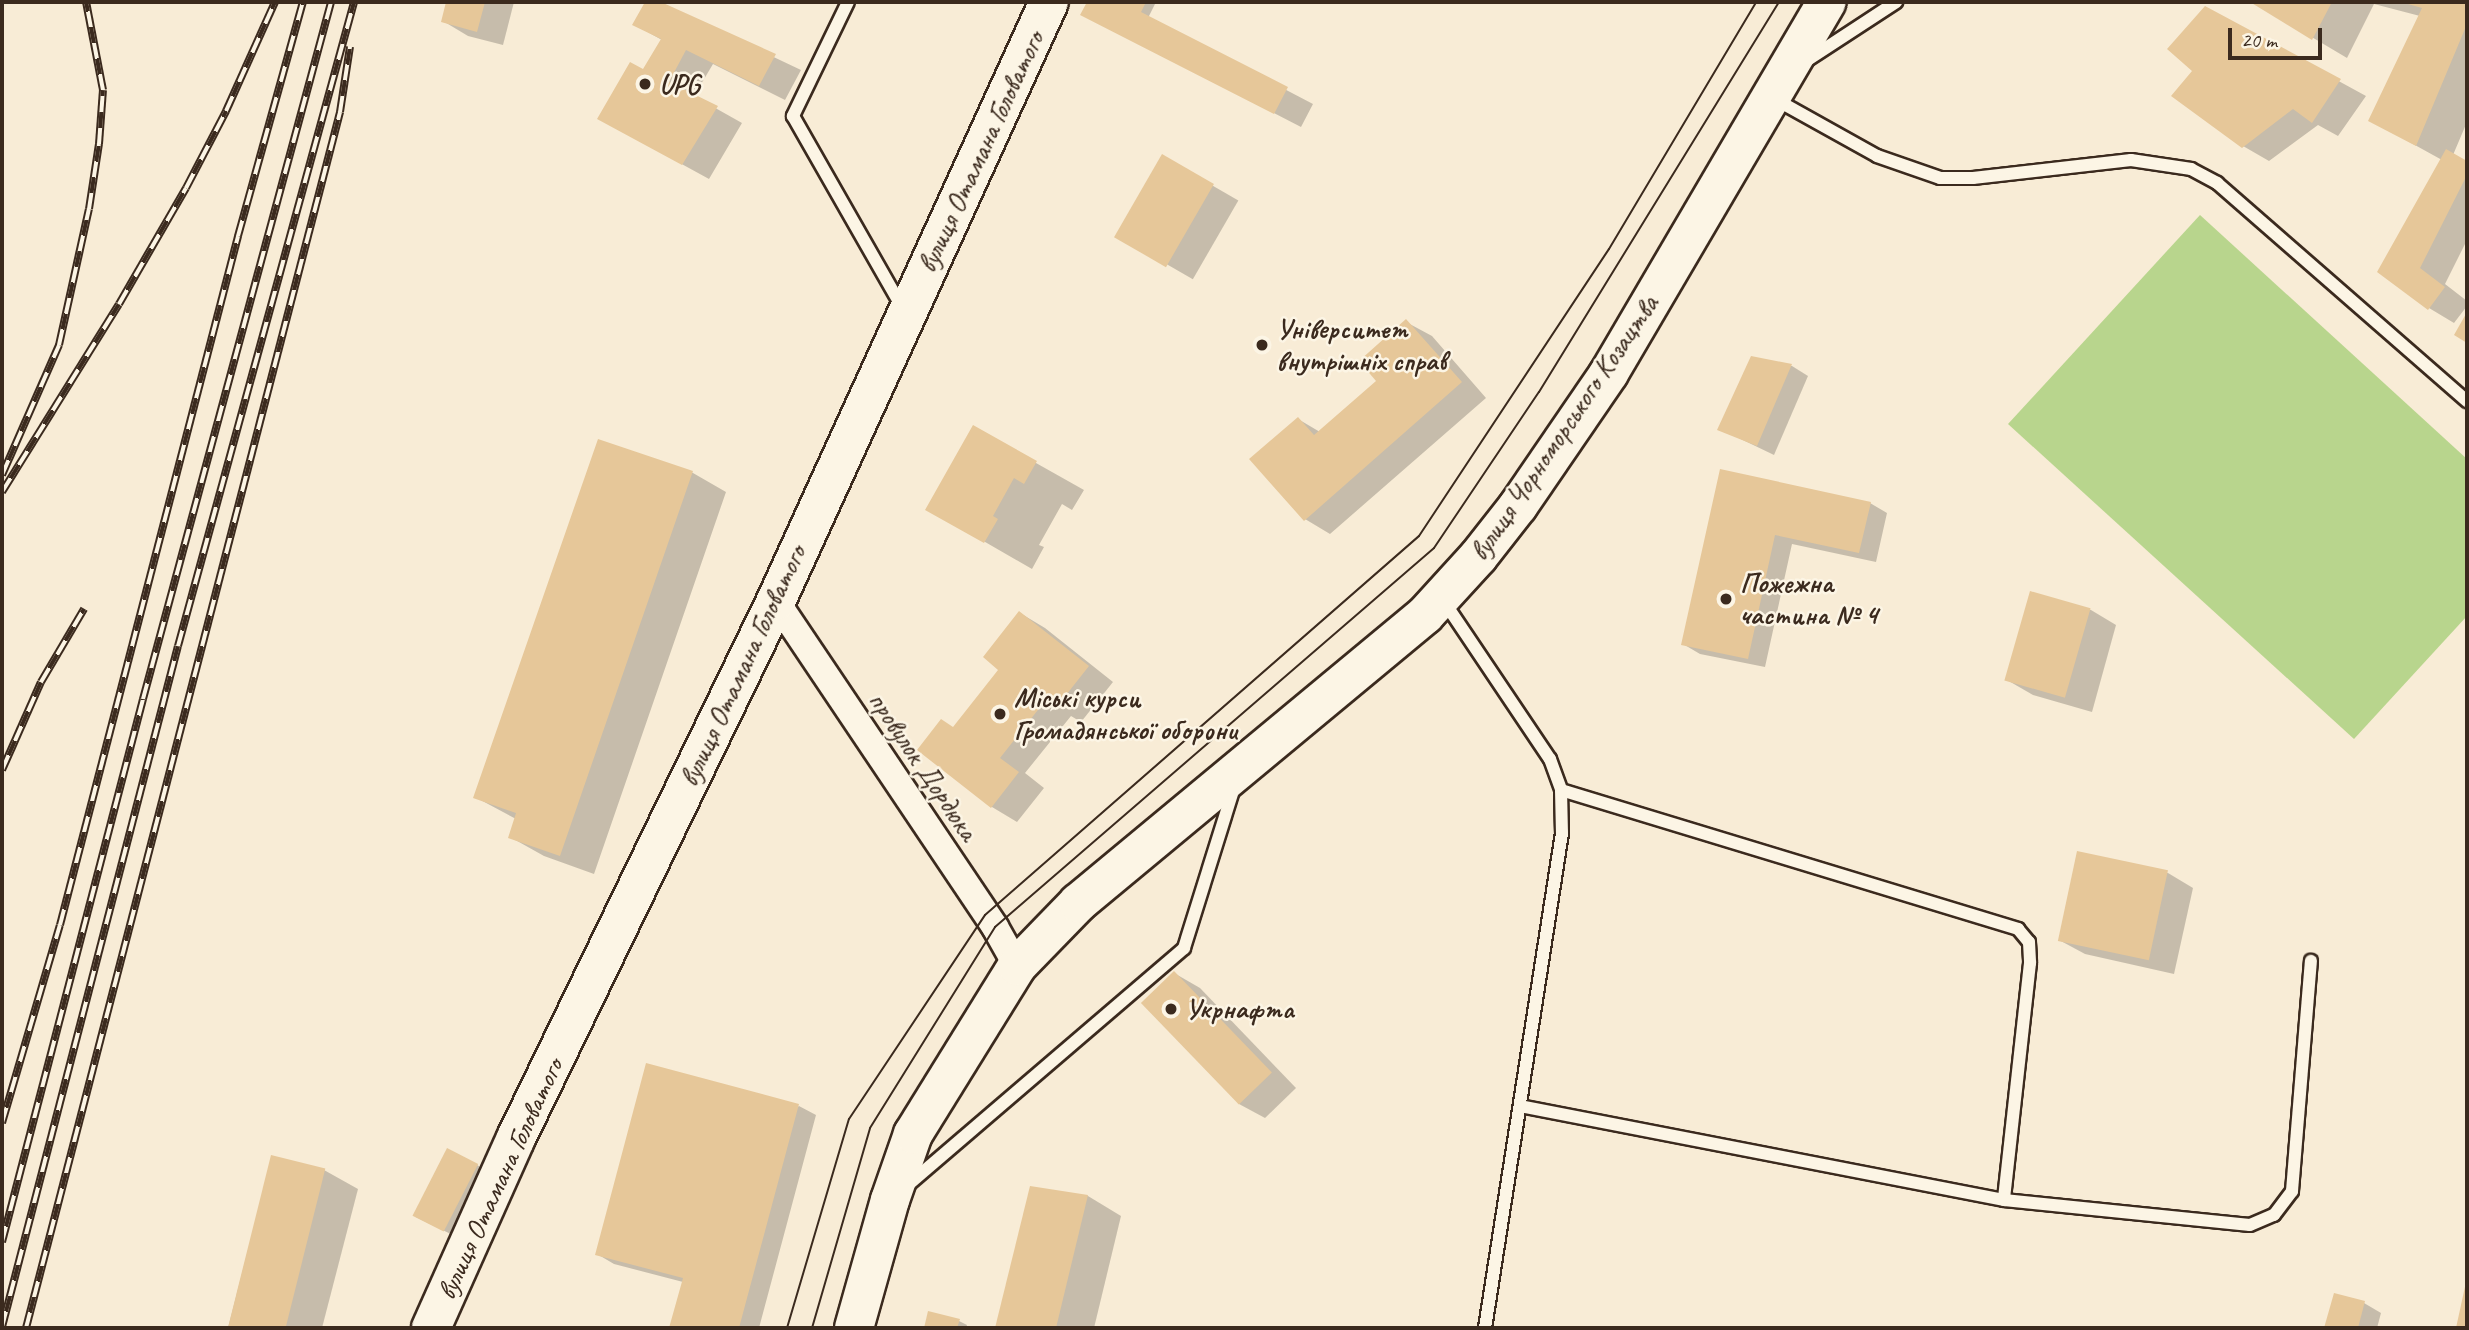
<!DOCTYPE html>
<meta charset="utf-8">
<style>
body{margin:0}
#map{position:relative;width:2469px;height:1330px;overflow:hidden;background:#f8ecd6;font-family:Caveat,sans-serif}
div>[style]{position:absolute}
.green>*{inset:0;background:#b8d58d}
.shadow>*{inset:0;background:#0003;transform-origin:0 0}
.building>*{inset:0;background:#e6c799;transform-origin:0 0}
.roads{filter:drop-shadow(2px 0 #3b2a1e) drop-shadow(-2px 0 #3b2a1e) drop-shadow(0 2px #3b2a1e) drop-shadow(0 -2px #3b2a1e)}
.lane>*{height:12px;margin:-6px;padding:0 6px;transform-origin:6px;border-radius:6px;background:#fcf5e5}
.street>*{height:26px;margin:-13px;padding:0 13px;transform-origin:13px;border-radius:13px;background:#fcf5e5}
.primary>*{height:38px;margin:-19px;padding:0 19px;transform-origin:19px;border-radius:19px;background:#fcf5e5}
.tram>*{height:2px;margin:-1px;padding:0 1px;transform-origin:1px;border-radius:1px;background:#3b2a1e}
.rail>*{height:8px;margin-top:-4px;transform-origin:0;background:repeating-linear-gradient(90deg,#fcf5e5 0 16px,#3b2a1e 0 32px);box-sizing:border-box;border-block:2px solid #3b2a1e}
.dots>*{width:19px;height:19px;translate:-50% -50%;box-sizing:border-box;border:4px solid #fcf5e5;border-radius:50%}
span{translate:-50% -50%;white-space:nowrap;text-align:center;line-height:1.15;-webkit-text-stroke:5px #fcf5e5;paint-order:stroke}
.poi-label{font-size:28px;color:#3b2a1e;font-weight:700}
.left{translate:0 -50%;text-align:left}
.street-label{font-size:28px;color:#3b2a1e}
.frame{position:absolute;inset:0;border:4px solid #3b2a1e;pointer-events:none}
.scale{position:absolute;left:2228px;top:28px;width:94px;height:32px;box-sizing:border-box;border:4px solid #3b2a1e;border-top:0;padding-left:9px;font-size:21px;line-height:24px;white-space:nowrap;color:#3b2a1e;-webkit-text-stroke:5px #fcf5e5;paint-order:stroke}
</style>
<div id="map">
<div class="green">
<div style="clip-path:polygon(2200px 215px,2467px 459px,2467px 616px,2354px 739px,2008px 424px)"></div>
</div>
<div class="shadow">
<div style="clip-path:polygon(448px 2px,514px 2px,503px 45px,468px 36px,443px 21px)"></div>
<div style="clip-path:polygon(647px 2px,657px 2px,801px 70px,785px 100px,713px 64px,694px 96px,742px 123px,709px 179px,625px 133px,644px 72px,662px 40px,635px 25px)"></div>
<div style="clip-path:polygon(1089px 2px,1156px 2px,1148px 18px,1313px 104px,1301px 127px,1083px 14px)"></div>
<div style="clip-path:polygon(2253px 2px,2467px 2px,2467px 122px,2453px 155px,2467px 163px,2467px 240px,2445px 284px,2467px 301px,2467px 306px,2454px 323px,2429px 308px,2380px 271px,2442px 160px,2404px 139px,2420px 16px,2374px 4px,2347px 58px)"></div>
<div style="clip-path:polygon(2205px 8px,2366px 96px,2338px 136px,2318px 125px,2269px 161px,2243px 146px,2194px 70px)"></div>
<div style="left:1163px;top:157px;width:87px;height:91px;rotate:30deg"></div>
<div style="clip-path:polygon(1406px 322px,1432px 336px,1486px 398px,1330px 534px,1305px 519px,1298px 419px,1320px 432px,1379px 381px)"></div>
<div style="clip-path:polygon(1752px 358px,1792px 366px,1808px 376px,1774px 455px,1720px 429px)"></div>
<div style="clip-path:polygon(974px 428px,1084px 490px,1072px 510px,1062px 504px,1039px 545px,1044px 547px,1032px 569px,928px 509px)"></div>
<div style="clip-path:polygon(599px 441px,693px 473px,726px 492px,594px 874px,544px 856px,510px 837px,516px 819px,475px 797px)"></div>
<div style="clip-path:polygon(1721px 471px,1870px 503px,1887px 513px,1876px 562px,1792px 544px,1765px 667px,1700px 654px,1683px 644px)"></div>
<div style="clip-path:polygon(2032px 593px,2091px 610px,2116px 625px,2092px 712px,2033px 695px,2007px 680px)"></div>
<div style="clip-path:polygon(1020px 613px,1045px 628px,1113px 682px,1081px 722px,1071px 716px,1025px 773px,1044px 788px,1017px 822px,992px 807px,955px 728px,1001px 670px)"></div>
<div style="clip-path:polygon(2078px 853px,2168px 873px,2193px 888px,2174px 974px,2085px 954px,2059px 940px)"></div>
<div style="clip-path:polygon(1174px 973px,1200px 988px,1296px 1088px,1265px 1118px,1239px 1104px)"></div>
<div style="clip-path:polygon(799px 1106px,816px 1115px,759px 1328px,671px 1328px,683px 1282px,614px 1264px,597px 1254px)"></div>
<div style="clip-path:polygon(272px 1157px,324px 1170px,358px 1189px,322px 1328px,228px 1328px)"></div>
<div style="clip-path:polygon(477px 1165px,494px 1175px,463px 1240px,416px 1217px)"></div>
<div style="clip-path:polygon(1031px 1188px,1088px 1196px,1121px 1216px,1094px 1328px,996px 1328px)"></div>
<div style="clip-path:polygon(2467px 1285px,2467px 1328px,2457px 1328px)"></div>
<div style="clip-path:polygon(2335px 1295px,2364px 1303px,2381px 1313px,2377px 1328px,2326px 1328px)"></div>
<div style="clip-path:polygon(929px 1313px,959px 1321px,967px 1325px,966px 1328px,925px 1328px)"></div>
</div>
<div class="building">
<div style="clip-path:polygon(446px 2px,485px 2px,477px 32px,441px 22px)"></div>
<div style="clip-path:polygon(645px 2px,661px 2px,776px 54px,759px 86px,686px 50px,669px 82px,718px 106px,682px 165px,597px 119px,630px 62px,643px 69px,661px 39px,632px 25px)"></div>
<div style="clip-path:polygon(1087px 2px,1146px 2px,1141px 12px,1288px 87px,1274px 114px,1080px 15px)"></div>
<div style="clip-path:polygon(2250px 2px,2332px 2px,2312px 40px)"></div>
<div style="clip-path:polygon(2401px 2px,2467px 2px,2467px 24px,2416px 146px,2368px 121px,2422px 8px)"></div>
<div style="clip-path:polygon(2205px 6px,2341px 79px,2312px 123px,2293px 109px,2242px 148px,2171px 96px,2192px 71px,2167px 49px)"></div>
<div style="clip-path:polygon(2446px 149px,2467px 161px,2467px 175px,2420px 268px,2445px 287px,2428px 310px,2377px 272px)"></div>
<div style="left:1162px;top:154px;width:60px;height:96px;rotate:30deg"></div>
<div style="clip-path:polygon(2467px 312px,2467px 343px,2454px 335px)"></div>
<div style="clip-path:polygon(1406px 319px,1462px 382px,1304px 521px,1249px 459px,1298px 417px,1314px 435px,1376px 381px,1359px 361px)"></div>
<div style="clip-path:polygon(1751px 356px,1792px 364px,1757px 446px,1717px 430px)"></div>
<div style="clip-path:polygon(973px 425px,1037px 461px,1024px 484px,1014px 478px,993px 516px,998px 519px,984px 543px,925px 510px)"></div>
<div style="clip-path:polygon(598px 439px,693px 471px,560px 856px,508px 838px,516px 813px,473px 798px)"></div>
<div style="clip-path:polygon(1720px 469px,1871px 502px,1859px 553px,1775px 535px,1748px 659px,1681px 645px)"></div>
<div style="left:2030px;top:591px;width:63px;height:93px;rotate:16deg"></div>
<div style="clip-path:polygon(1019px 611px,1089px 666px,1055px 709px,1045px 701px,1000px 758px,1019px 772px,991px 808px,917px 750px,941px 719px,953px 727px,998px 670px,983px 657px)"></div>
<div style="left:2077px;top:851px;width:93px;height:92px;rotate:12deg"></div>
<div style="left:1174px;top:971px;width:141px;height:46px;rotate:46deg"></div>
<div style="clip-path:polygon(646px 1063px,799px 1104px,739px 1328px,669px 1328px,683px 1278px,595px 1255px)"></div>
<div style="left:447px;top:1148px;width:35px;height:76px;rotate:27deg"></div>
<div style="left:271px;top:1155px;width:56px;height:179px;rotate:14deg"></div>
<div style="clip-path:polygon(1030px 1186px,1088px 1195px,1056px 1328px,995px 1328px)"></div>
<div style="clip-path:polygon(2466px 1282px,2467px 1328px,2456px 1328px)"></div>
<div style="clip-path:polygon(2334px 1293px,2365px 1301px,2358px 1328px,2324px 1328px)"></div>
<div style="clip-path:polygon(928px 1311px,960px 1319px,957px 1328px,924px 1328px)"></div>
</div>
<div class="roads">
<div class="lane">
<div style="left:848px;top:2px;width:127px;rotate:115.8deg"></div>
<div style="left:793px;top:116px;width:220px;rotate:60.3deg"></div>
<div style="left:1806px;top:61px;width:108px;rotate:-33.2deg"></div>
<div style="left:1773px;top:98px;width:119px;rotate:29.1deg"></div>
<div style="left:1877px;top:156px;width:67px;rotate:19.2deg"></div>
<div style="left:1940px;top:178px;width:33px"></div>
<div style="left:1973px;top:178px;width:159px;rotate:-6.5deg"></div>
<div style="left:2131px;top:160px;width:61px;rotate:8.5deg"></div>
<div style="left:2191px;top:169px;width:30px;rotate:28deg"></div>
<div style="left:2217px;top:183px;width:332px;rotate:41.1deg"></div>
<div style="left:1443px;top:600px;width:192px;rotate:56.1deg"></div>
<div style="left:1550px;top:759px;width:33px;rotate:70deg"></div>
<div style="left:1561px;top:790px;width:43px;rotate:88.7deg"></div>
<div style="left:1562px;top:833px;width:501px;rotate:98.84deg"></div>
<div style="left:1561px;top:790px;width:478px;rotate:16.9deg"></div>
<div style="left:2018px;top:929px;width:17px;rotate:50deg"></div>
<div style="left:2029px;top:942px;width:21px;rotate:87deg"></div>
<div style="left:2030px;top:963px;width:238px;rotate:96.3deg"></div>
<div style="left:1520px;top:1106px;width:493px;rotate:11deg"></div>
<div style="left:2004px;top:1200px;width:247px;rotate:5.8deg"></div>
<div style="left:2250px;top:1225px;width:26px;rotate:-23deg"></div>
<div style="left:2274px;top:1215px;width:30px;rotate:-53deg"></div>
<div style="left:2292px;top:1191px;width:231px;rotate:-85.3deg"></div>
<div style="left:909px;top:1184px;width:362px;rotate:-40.6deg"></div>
<div style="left:1184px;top:948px;width:169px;rotate:-72.7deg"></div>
</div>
<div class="street">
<div style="left:776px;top:601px;width:393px;rotate:56.1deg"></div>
<div style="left:995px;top:927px;width:45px;rotate:60.6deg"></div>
</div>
<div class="primary">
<div style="left:431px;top:1328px;width:208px;rotate:-65.9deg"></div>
<div style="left:516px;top:1138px;width:597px;rotate:-64.17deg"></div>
<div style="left:776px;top:601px;width:658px;rotate:-65.5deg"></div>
<div style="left:854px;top:1328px;width:133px;rotate:-74.3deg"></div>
<div style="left:890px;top:1200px;width:70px;rotate:-70.8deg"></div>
<div style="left:913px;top:1134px;width:198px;rotate:-58.2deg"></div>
<div style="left:1017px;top:966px;width:88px;rotate:-45.9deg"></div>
<div style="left:1078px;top:903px;width:451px;rotate:-39.7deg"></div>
<div style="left:1425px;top:615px;width:79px;rotate:-47.6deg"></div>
<div style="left:1478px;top:557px;width:65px;rotate:-51.9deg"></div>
<div style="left:1518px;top:506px;width:161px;rotate:-55.6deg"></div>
<div style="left:1609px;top:373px;width:430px;rotate:-59.6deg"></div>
</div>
</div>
<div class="tram">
<div style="left:787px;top:1328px;width:218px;rotate:-73.5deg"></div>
<div style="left:849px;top:1119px;width:245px;rotate:-56.3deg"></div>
<div style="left:985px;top:915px;width:576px;rotate:-41.13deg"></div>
<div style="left:1419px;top:536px;width:344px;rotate:-56.5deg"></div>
<div style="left:1609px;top:249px;width:287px;rotate:-59.2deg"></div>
<div style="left:812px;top:1328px;width:208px;rotate:-73.8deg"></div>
<div style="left:870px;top:1128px;width:237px;rotate:-58.1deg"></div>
<div style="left:995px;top:927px;width:580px;rotate:-40.8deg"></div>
<div style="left:1434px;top:548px;width:188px;rotate:-56.1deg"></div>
<div style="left:1539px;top:392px;width:458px;rotate:-58.4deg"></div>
</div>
<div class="rail">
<div style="left:2px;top:475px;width:142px;rotate:-66.3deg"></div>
<div style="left:59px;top:345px;width:139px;rotate:-77.6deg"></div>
<div style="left:89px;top:209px;width:66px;rotate:-81.3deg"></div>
<div style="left:99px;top:144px;width:54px;rotate:-85.8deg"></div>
<div style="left:103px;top:90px;width:90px;rotate:-100.9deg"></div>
<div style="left:2px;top:492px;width:221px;rotate:-58.1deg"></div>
<div style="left:119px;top:304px;width:134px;rotate:-60deg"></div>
<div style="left:186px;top:188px;width:87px;rotate:-62.5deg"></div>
<div style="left:226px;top:111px;width:120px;rotate:-65.8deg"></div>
<div style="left:2px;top:770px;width:96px;rotate:-66.1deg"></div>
<div style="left:41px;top:682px;width:85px;rotate:-59.5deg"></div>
<div style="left:2px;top:1123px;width:206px;rotate:-73.7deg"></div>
<div style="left:60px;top:925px;width:712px;rotate:-75.51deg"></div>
<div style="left:238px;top:236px;width:243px;rotate:-74.5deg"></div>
<div style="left:2px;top:1242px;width:561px;rotate:-75.44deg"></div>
<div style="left:143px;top:699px;width:722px;rotate:-74.9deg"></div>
<div style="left:2px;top:1327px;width:703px;rotate:-75.51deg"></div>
<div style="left:178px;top:646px;width:668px;rotate:-74.71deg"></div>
<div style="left:26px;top:1328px;width:1256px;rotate:-75.52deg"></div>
<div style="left:340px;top:112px;width:66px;rotate:-81.3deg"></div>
</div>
<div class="dots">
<div style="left:645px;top:84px;background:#3b2a1e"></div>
<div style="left:1262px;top:345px;background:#3b2a1e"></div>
<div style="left:1726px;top:599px;background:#3b2a1e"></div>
<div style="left:1000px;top:714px;background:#3b2a1e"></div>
<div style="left:1171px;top:1009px;background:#3b2a1e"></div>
</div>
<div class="poi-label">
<span class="left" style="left:659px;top:84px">UPG</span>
<span class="left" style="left:1276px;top:345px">Університет<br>внутрішніх справ</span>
<span class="left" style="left:1740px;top:599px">Пожежна<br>частина № 4</span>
<span class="left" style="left:1014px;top:714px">Міські курси<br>Громадянської оборони</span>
<span class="left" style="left:1185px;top:1009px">Укрнафта</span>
</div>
<div class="street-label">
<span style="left:981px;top:152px;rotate:-65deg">вулиця Отамана Головатого</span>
<span style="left:1564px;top:428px;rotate:-56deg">вулиця Чорноморського Козацтва</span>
<span style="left:743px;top:666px;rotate:-65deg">вулиця Отамана Головатого</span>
<span style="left:923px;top:766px;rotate:56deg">провулок Дордюка</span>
<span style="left:500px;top:1179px;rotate:-65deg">вулиця Отамана Головатого</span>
</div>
<div class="frame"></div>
<div class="scale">20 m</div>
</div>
